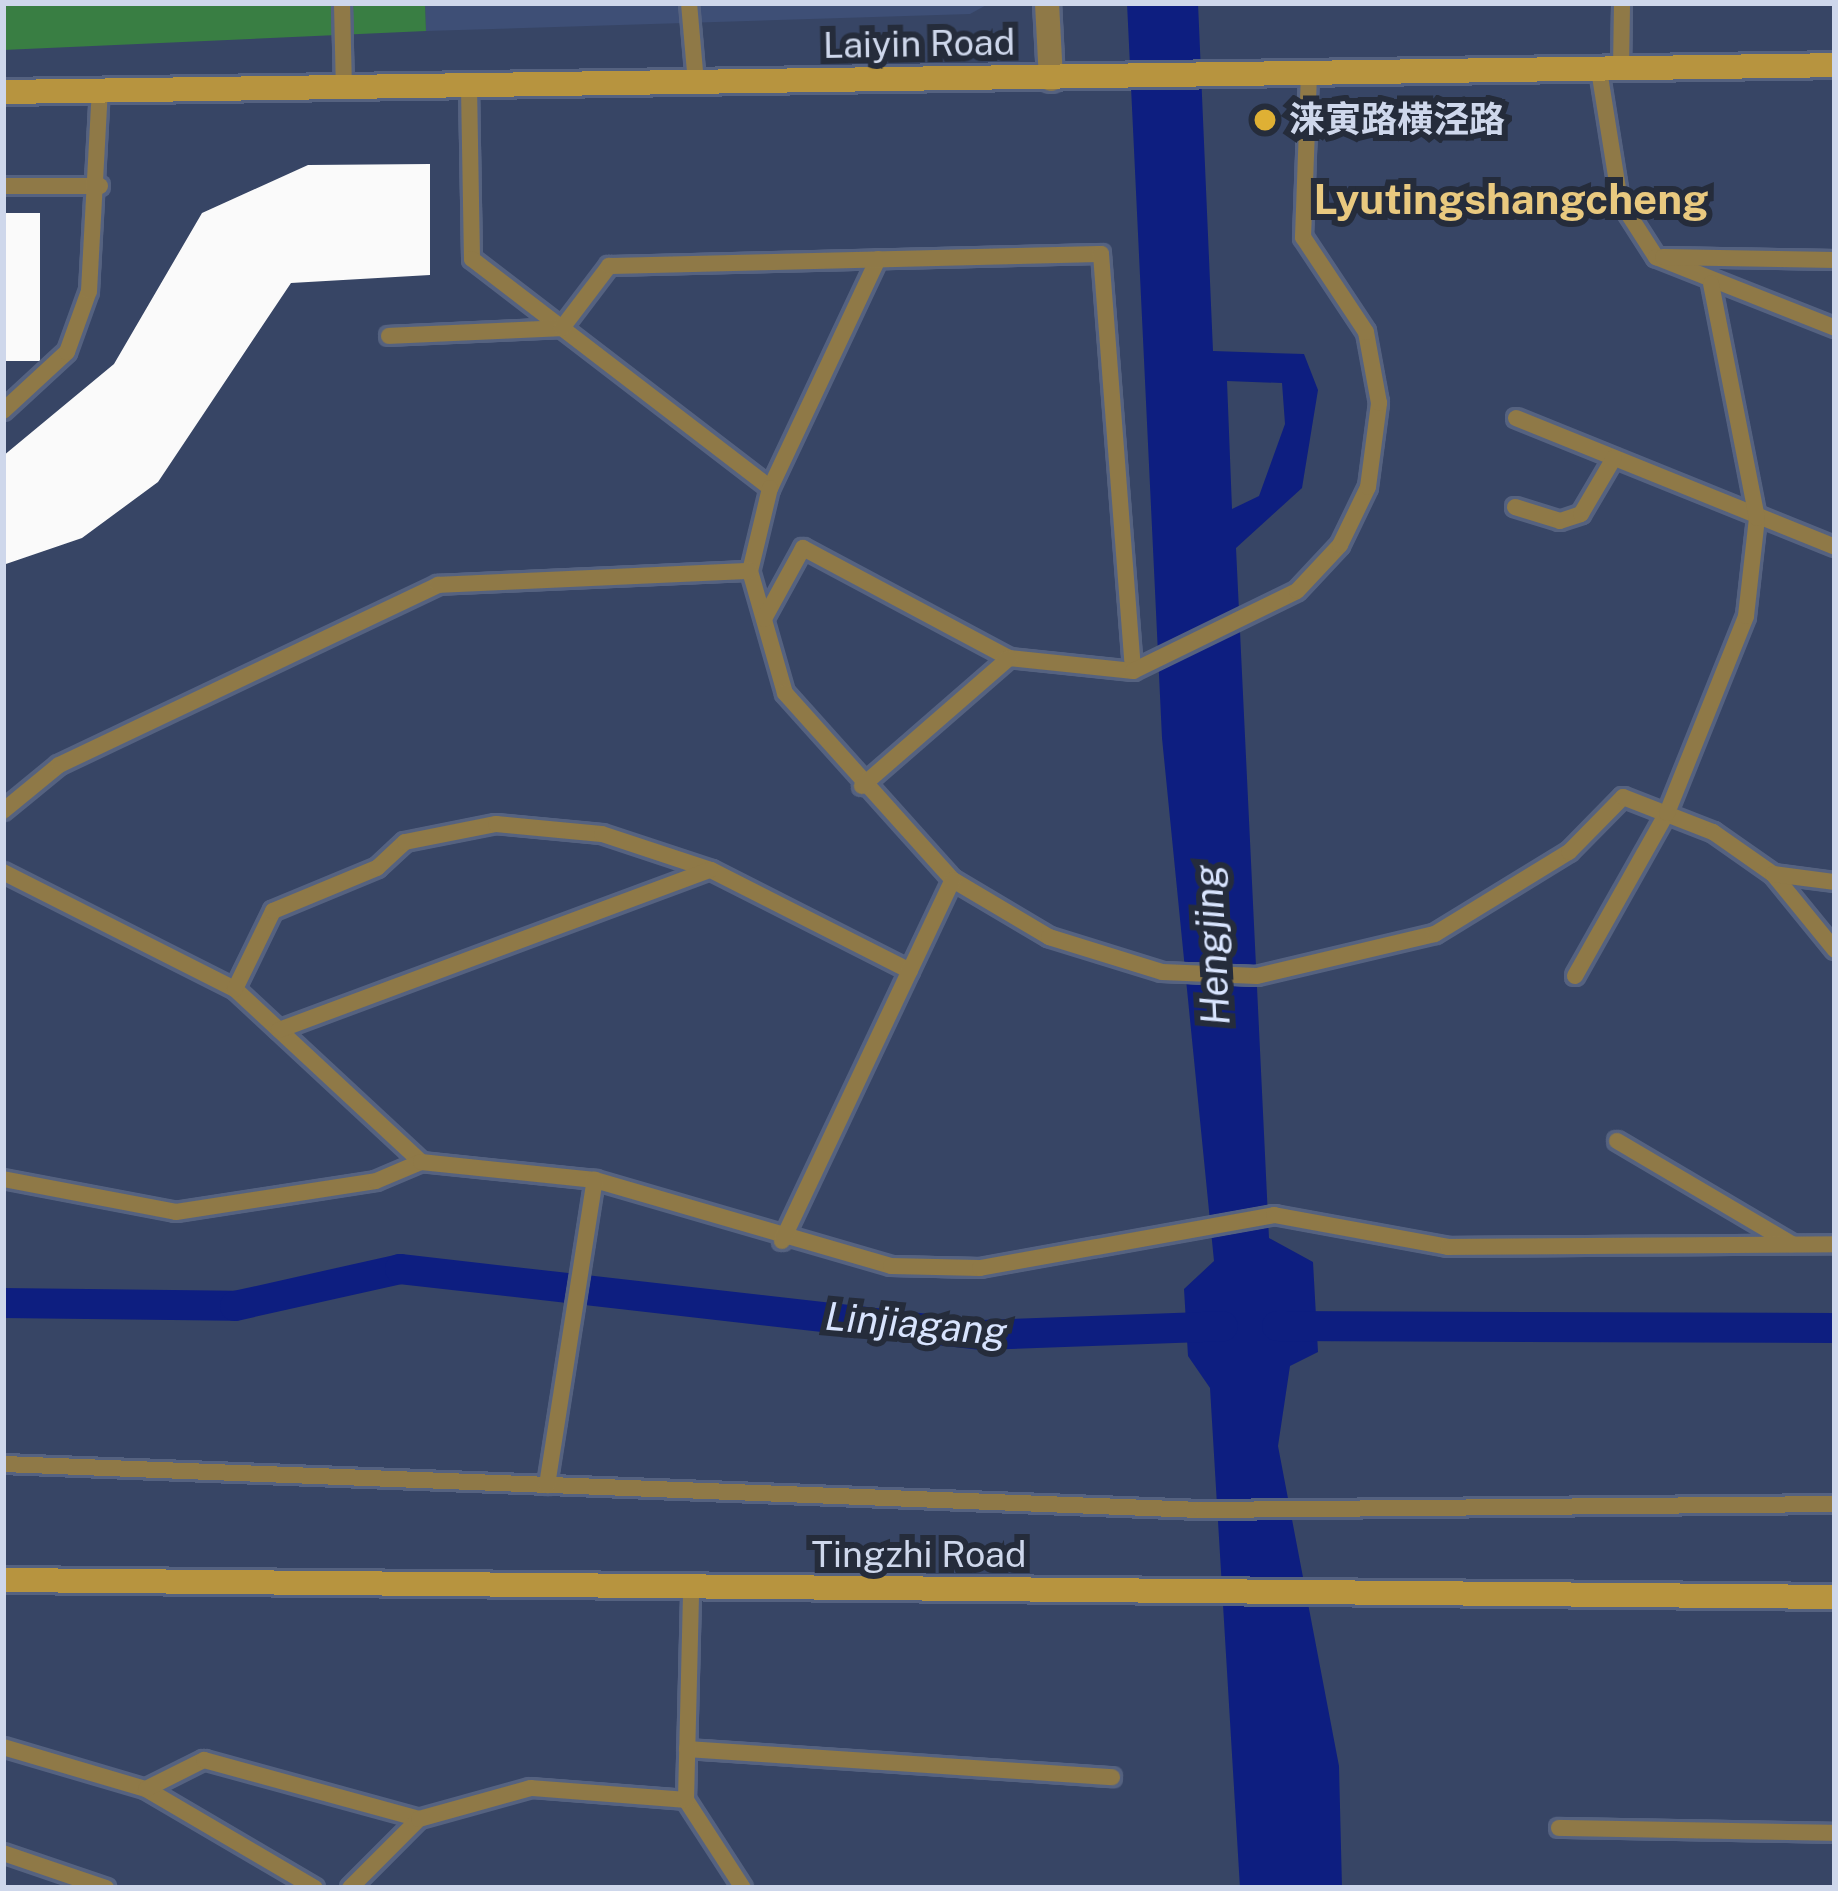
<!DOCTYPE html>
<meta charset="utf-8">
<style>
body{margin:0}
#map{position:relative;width:1838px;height:1891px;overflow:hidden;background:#374565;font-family:"Public Sans","Noto Sans SC",sans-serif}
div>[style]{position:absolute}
.built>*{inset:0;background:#3e4f76}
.green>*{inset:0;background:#397e43}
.water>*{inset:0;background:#0d1e80}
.canal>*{height:30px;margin:-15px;padding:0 15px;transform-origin:15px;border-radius:15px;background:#0d1e80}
.building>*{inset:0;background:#fafafa;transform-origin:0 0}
.roads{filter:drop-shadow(3px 0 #556280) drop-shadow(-3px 0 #556280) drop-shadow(0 3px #556280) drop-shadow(0 -3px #556280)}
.lane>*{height:16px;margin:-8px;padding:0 8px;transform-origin:8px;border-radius:8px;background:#8f7947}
.street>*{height:24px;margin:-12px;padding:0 12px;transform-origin:12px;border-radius:12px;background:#8f7947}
.secondary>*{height:24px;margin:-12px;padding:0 12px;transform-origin:12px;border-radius:12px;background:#b7943f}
.dots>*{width:33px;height:33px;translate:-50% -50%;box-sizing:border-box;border:6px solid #252c3b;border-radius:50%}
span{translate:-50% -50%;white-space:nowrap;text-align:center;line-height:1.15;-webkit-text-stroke:12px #252c3b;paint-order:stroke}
.street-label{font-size:36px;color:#ced7eb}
.poi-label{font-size:36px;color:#ced7eb;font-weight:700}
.left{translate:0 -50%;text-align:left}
.water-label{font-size:39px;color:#d8e4fe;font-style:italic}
.quarter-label{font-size:42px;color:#e9c97f;font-weight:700}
.frame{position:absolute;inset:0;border:6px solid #ced7eb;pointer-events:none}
</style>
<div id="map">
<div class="built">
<div style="clip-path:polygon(425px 3px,990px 3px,970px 14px,426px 31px)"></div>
</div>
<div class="green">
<div style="clip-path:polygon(3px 3px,425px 3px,426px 31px,3px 50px)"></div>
</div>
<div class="water">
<div style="clip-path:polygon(evenodd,1127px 3px,1198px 3px,1213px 351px,1304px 354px,1318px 390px,1302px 488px,1236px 548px,1269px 1238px,1313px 1262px,1318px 1352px,1290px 1366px,1278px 1446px,1339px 1766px,1342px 1888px,1240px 1888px,1210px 1388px,1188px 1356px,1184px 1289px,1214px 1261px,1162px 738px,1127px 3px,1227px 381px,1282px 383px,1285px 424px,1259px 496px,1232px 509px,1227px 381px)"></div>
</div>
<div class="canal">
<div style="left:3px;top:1303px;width:232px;rotate:0.7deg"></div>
<div style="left:235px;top:1306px;width:169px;rotate:-12.6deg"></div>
<div style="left:400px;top:1269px;width:586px;rotate:6.47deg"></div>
<div style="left:982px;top:1335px;width:241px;rotate:-2.1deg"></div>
<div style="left:1277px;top:1326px;width:558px;rotate:0.21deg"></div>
</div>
<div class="building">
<div style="clip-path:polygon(430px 164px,430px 275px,291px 283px,158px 482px,82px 538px,3px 565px,3px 456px,114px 364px,202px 213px,308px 165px)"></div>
<div style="left:3px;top:213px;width:37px;height:148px"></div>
</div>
<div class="roads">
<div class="lane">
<div style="left:342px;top:3px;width:85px;rotate:88.7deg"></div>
<div style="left:689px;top:3px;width:80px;rotate:85deg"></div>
<div style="left:1621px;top:69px;width:66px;rotate:-89.1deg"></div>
<div style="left:1599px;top:70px;width:133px;rotate:80.9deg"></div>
<div style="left:1620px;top:201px;width:67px;rotate:57.3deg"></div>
<div style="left:1656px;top:257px;width:193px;rotate:21.6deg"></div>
<div style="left:469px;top:87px;width:172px;rotate:89deg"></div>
<div style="left:472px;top:259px;width:376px;rotate:37.5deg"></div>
<div style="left:3px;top:186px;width:97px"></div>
<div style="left:1663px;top:257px;width:172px;rotate:1deg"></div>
<div style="left:878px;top:259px;width:253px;rotate:115.2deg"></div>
<div style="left:770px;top:488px;width:85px;rotate:103.5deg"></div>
<div style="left:750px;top:571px;width:127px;rotate:74deg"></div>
<div style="left:785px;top:693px;width:251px;rotate:48.1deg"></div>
<div style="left:953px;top:880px;width:112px;rotate:30.7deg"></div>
<div style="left:1049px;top:937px;width:118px;rotate:17.2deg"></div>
<div style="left:1162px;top:972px;width:95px;rotate:2.4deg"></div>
<div style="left:1257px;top:976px;width:183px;rotate:-13.3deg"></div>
<div style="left:1435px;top:934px;width:157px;rotate:-31.5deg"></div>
<div style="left:1569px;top:852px;width:77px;rotate:-45.5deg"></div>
<div style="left:1623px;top:797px;width:97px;rotate:21.3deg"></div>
<div style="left:1713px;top:832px;width:73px;rotate:35deg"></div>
<div style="left:1773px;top:874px;width:98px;rotate:50.8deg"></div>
<div style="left:389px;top:336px;width:173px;rotate:-2.6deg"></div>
<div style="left:562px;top:328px;width:78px;rotate:-52.8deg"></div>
<div style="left:609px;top:266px;width:492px;rotate:-1.4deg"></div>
<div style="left:1101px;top:254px;width:418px;rotate:85.6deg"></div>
<div style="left:3px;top:411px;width:87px;rotate:-42.7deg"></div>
<div style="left:67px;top:352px;width:65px;rotate:-70.2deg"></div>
<div style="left:89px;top:291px;width:200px;rotate:-86.9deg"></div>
<div style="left:1516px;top:418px;width:344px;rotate:22deg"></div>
<div style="left:1515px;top:507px;width:47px;rotate:17.3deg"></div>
<div style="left:1560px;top:521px;width:22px;rotate:-18deg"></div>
<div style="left:1581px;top:514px;width:65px;rotate:-59.5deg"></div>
<div style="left:764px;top:619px;width:81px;rotate:-61.2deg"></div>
<div style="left:803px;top:548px;width:234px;rotate:28.1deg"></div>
<div style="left:1009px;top:658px;width:125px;rotate:6deg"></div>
<div style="left:1133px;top:671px;width:182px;rotate:-26deg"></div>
<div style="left:1297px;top:591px;width:63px;rotate:-46.9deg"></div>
<div style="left:1340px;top:545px;width:64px;rotate:-64.2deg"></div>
<div style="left:1368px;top:487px;width:85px;rotate:-82.5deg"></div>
<div style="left:1379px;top:403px;width:72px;rotate:-100.4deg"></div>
<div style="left:1366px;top:332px;width:114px;rotate:-123.6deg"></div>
<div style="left:1303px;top:237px;width:161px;rotate:-87.9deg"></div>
<div style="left:862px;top:786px;width:195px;rotate:-41deg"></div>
<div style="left:3px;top:811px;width:72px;rotate:-39.4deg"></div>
<div style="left:59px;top:765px;width:420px;rotate:-25.4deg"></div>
<div style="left:438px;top:585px;width:312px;rotate:-2.6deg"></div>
<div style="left:3px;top:872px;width:260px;rotate:26.8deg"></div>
<div style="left:235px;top:989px;width:254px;rotate:42.9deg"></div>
<div style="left:1773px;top:874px;width:63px;rotate:7.4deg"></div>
<div style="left:1575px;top:976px;width:187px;rotate:-60.6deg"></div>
<div style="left:1667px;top:813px;width:212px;rotate:-68.1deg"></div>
<div style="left:1746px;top:616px;width:99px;rotate:-83.6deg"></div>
<div style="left:1757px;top:518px;width:239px;rotate:-101.1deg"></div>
<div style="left:235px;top:989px;width:87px;rotate:-64deg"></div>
<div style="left:273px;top:911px;width:113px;rotate:-22.5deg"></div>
<div style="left:377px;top:868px;width:38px;rotate:-43deg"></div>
<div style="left:405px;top:842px;width:93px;rotate:-11.2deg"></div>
<div style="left:496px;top:824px;width:106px;rotate:5.4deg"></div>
<div style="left:602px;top:834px;width:115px;rotate:18.3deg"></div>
<div style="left:711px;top:870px;width:223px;rotate:26.9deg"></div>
<div style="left:279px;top:1030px;width:460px;rotate:-20.4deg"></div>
<div style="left:1617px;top:1141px;width:203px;rotate:30.5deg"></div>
<div style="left:3px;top:1179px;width:176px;rotate:10.8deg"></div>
<div style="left:176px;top:1212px;width:202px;rotate:-8.8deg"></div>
<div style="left:376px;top:1181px;width:49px;rotate:-22.9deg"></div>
<div style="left:421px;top:1162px;width:175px;rotate:5.9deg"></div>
<div style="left:595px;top:1180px;width:308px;rotate:16.2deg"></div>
<div style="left:891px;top:1266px;width:89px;rotate:1.3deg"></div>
<div style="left:980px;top:1268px;width:299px;rotate:-10.2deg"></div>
<div style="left:1274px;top:1215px;width:177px;rotate:10.4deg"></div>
<div style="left:1448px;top:1247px;width:387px;rotate:-0.4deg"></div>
<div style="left:782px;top:1241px;width:399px;rotate:-64.7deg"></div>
<div style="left:3px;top:1464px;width:1200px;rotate:2.2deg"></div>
<div style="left:1202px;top:1510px;width:633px;rotate:-0.54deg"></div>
<div style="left:547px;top:1485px;width:309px;rotate:-81.1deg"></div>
<div style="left:3px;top:1747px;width:149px;rotate:16.4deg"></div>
<div style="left:146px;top:1789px;width:196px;rotate:30.4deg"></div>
<div style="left:687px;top:1749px;width:426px;rotate:3.8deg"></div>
<div style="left:146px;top:1789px;width:65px;rotate:-26.6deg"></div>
<div style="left:204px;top:1760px;width:223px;rotate:15.3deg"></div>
<div style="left:686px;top:1800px;width:105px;rotate:57.1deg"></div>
<div style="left:1559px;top:1828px;width:276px;rotate:1deg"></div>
<div style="left:3px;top:1853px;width:109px;rotate:18.8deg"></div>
<div style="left:350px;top:1888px;width:98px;rotate:-45deg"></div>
<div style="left:419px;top:1819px;width:116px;rotate:-15.5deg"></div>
<div style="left:531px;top:1788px;width:155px;rotate:4.4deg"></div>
<div style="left:686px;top:1800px;width:208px;rotate:-88.6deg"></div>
</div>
<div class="street">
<div style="left:1047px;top:3px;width:76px;rotate:87deg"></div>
</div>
<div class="secondary">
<div style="left:3px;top:92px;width:1832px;rotate:-0.84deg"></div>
<div style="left:3px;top:1580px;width:1832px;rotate:0.53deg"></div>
</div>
</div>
<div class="dots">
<div style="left:1265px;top:120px;background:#dfb034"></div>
</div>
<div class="street-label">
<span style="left:919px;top:44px;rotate:-1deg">Laiyin Road</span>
<span style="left:919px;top:1555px">Tingzhi Road</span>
</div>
<div class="poi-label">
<span class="left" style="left:1289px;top:120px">涞寅路横泾路</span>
</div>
<div class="water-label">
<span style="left:1212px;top:945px;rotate:-93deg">Hengjing</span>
<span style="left:916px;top:1324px;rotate:5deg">Linjiagang</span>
</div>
<div class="quarter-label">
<span style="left:1511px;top:199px">Lyutingshangcheng</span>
</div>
<div class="frame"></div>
</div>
